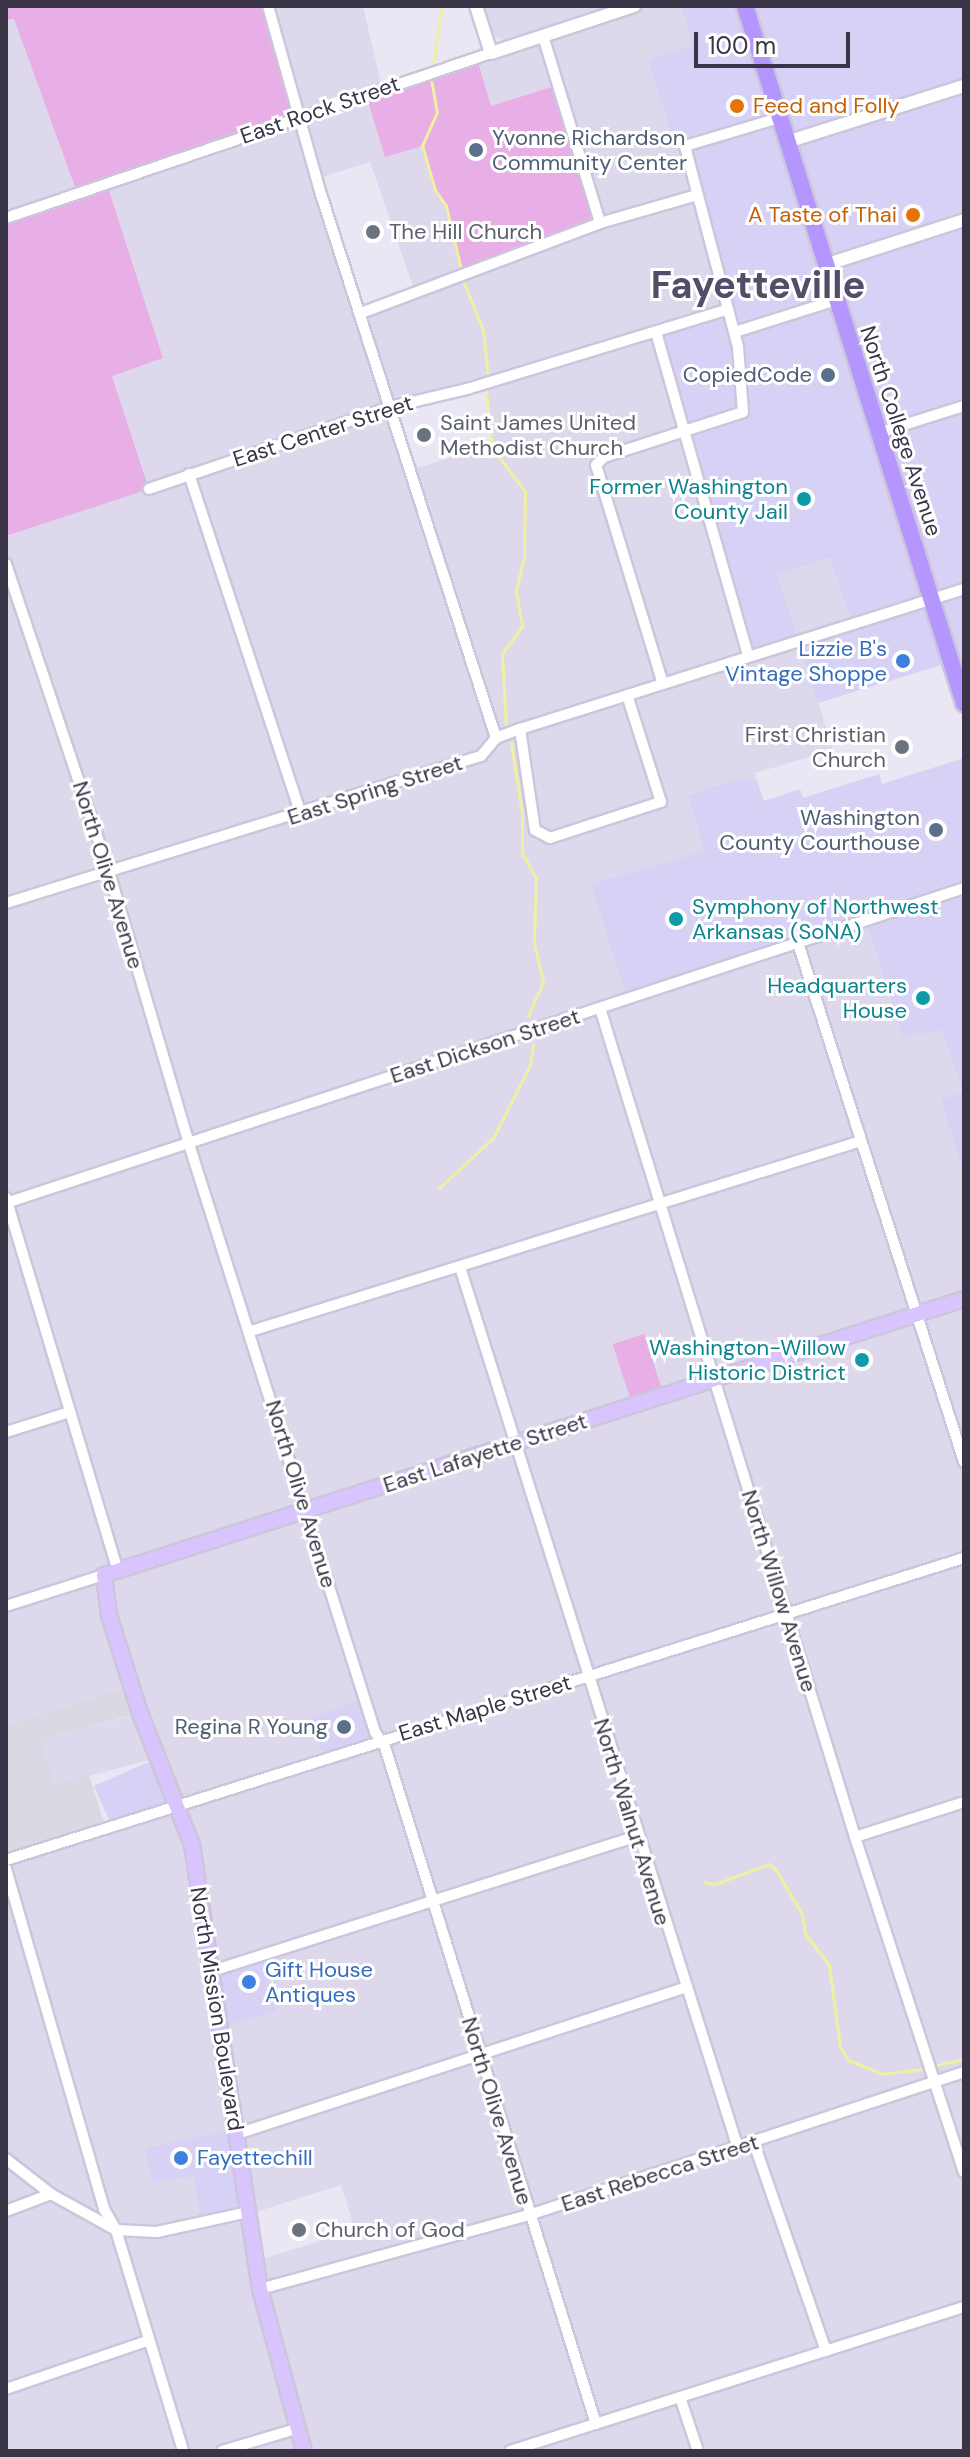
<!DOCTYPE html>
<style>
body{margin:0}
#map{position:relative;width:970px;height:2457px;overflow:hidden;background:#eae6f3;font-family:"DM Sans",sans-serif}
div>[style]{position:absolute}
.residential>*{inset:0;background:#ddd8eb}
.commercial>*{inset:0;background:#d7d1f5;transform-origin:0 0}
.industrial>*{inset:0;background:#dad8e2}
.green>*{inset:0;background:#e7afe5;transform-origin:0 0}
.stream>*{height:3px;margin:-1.5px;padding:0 1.5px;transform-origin:1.5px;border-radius:1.5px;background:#f0f0a2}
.roads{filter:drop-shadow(2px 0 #ccc6dc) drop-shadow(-2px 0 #ccc6dc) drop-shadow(0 2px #ccc6dc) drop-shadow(0 -2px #ccc6dc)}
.minor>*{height:10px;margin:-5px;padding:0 5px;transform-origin:5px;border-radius:5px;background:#fff}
.tertiary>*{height:12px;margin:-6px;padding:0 6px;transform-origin:6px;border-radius:6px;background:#fff}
.secondary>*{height:14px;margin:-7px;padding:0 7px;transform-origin:7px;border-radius:7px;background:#d9c5fe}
.primary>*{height:16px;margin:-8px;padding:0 8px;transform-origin:8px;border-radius:8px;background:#b595fe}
.dots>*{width:22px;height:22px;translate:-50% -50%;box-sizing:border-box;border:4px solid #fff;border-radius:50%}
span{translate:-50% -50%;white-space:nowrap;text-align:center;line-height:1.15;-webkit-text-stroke:6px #fff;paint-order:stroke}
.food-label{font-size:22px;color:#c56008}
.left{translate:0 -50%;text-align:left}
.right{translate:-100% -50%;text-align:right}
.street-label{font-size:22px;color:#393546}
.service-label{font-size:22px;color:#4e5e75}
.worship-label{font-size:22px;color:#5b616d}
.culture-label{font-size:22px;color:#0d838f}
.shop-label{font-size:22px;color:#366cbe}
.town-label{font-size:38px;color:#524d69;font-weight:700}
.frame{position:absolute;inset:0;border:8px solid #393546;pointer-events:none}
.scale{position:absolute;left:694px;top:32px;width:156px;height:36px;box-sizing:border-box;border:4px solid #393546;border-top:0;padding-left:10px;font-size:24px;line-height:28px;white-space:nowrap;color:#393546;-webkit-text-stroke:6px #fff;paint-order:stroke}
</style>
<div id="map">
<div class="residential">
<div style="clip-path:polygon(evenodd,268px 6px,363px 6px,382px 89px,385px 156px,422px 145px,435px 190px,446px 206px,462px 274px,491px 106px,477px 58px,508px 43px,490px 33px,476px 6px,681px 6px,694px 45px,650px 59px,685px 150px,728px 309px,777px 575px,831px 558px,852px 624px,799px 641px,833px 750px,755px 773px,757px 781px,688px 794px,706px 851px,591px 884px,866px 920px,903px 1037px,942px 1029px,962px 1093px,941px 1100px,964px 1174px,964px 2451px,6px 2451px,6px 1860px,178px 1806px,157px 1758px,55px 1785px,41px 1740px,140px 1714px,131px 1685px,6px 1726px,6px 536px,149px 488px,112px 375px,163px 358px,107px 183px,268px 6px,370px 162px,415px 292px,360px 312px,316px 179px,370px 162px,268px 6px,487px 384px,491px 445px,411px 470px,391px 407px,487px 384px,268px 6px,194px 2175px,248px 2212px,200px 2222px,194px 2175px,268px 6px,341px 2185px,355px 2230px,256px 2261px,249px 2214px,341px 2185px)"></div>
<div style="clip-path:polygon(14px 18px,77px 194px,6px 217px,6px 20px)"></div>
</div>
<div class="commercial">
<div style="clip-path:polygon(evenodd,681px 6px,736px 6px,749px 25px,745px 6px,964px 6px,964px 703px,951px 662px,818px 703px,798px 641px,748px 656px,656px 332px,728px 308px,685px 150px,675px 144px,650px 66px,649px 59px,693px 45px,681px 6px,830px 558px,852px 624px,799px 641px,777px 575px,830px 558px)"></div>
<div style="clip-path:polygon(964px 758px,964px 1174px,941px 1100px,962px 1092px,942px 1030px,903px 1037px,866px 921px,627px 999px,591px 884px,705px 851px,688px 795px,739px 779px,757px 781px,764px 801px,800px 789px,803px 798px,879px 774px,882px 784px)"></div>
<div style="left:365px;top:1698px;width:46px;height:59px;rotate:70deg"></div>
<div style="left:157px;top:1758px;width:52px;height:69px;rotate:66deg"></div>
<div style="clip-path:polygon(263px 1955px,276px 2010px,221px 2028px,212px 1971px)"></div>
<div style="clip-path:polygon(236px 2128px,248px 2212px,200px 2222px,194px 2176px,153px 2182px,145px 2149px)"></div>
</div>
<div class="industrial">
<div style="clip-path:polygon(131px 1685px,140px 1713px,41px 1740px,55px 1785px,89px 1775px,106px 1829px,6px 1860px,6px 1726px)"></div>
</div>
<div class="green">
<div style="clip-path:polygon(6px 6px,268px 6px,300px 116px,107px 184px,163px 358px,112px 376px,149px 489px,6px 536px,6px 218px,77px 193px,14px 19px,6px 20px)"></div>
<div style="clip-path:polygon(477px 58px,491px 106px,558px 85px,600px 223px,462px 275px,446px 206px,435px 190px,422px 146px,385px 157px,366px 95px)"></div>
<div style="left:644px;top:1334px;width:65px;height:33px;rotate:72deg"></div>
</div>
<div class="stream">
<div style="left:433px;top:63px;width:58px;rotate:-81deg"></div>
<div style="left:431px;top:79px;width:34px;rotate:80deg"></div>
<div style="left:437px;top:112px;width:36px;rotate:114deg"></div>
<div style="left:422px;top:145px;width:47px;rotate:73.9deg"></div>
<div style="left:435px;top:190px;width:19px;rotate:55deg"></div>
<div style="left:446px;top:206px;width:65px;rotate:76.6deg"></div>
<div style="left:464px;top:283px;width:51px;rotate:68deg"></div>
<div style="left:483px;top:330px;width:46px;rotate:83.8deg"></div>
<div style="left:486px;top:392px;width:56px;rotate:83.9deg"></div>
<div style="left:492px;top:448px;width:54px;rotate:52.5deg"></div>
<div style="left:525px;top:491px;width:65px;rotate:90.9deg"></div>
<div style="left:524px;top:556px;width:36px;rotate:103deg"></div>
<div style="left:516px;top:591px;width:36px;rotate:80deg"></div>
<div style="left:522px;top:626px;width:34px;rotate:126deg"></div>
<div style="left:502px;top:654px;width:72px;rotate:86.8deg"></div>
<div style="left:511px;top:743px;width:71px;rotate:81.1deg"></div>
<div style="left:522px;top:813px;width:40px;rotate:90deg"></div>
<div style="left:522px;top:853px;width:29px;rotate:61deg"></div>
<div style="left:536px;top:878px;width:65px;rotate:91.8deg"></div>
<div style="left:534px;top:943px;width:40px;rotate:77deg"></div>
<div style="left:543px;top:982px;width:37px;rotate:114deg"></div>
<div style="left:439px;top:1188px;width:74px;rotate:-42.8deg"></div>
<div style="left:493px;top:1138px;width:82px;rotate:-63.1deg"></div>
<div style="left:530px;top:1065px;width:20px;rotate:-81deg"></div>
<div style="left:704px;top:1882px;width:11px;rotate:10deg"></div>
<div style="left:715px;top:1884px;width:58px;rotate:-20.3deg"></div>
<div style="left:769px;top:1864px;width:9px;rotate:41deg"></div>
<div style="left:776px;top:1870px;width:51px;rotate:59.4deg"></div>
<div style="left:802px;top:1914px;width:20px;rotate:81deg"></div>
<div style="left:805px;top:1934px;width:39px;rotate:52deg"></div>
<div style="left:829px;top:1965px;width:83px;rotate:82.4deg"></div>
<div style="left:840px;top:2047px;width:15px;rotate:58deg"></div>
<div style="left:848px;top:2060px;width:37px;rotate:22deg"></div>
<div style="left:882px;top:2074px;width:39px;rotate:-7deg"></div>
<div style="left:933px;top:2066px;width:32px;rotate:-13deg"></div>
</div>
<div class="roads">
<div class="minor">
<div style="left:268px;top:6px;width:189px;rotate:74.3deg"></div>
<div style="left:319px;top:188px;width:578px;rotate:72.16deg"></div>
<div style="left:543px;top:36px;width:195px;rotate:73deg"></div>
<div style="left:6px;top:218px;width:512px;rotate:-18.79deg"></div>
<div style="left:361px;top:313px;width:255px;rotate:-20.6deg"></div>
<div style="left:600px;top:223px;width:101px;rotate:-16.1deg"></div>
<div style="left:656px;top:332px;width:337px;rotate:74.1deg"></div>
<div style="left:735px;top:332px;width:106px;rotate:-17.6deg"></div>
<div style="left:878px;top:433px;width:90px;rotate:-17.4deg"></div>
<div style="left:189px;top:474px;width:358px;rotate:71.8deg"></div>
<div style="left:149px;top:489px;width:256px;rotate:-18.7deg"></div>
<div style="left:391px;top:407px;width:78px;rotate:-13.3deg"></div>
<div style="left:467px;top:389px;width:273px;rotate:-17deg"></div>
<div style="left:6px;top:564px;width:325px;rotate:71.5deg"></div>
<div style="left:109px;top:872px;width:280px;rotate:73.6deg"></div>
<div style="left:188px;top:1141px;width:620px;rotate:72.44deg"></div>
<div style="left:375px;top:1732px;width:18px;rotate:56deg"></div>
<div style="left:385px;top:1747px;width:709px;rotate:72.69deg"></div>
<div style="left:663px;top:684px;width:229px;rotate:-107deg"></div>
<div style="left:596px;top:465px;width:11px;rotate:-45deg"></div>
<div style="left:604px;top:457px;width:146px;rotate:-17.9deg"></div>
<div style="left:743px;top:412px;width:65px;rotate:-94.4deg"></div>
<div style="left:738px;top:347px;width:208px;rotate:-104.8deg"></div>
<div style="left:685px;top:146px;width:98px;rotate:-16.6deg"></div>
<div style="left:520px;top:729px;width:102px;rotate:81.6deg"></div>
<div style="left:535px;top:830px;width:17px;rotate:28deg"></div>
<div style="left:550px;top:838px;width:117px;rotate:-18deg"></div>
<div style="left:661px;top:802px;width:112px;rotate:-107.6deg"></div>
<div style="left:6px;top:903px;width:497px;rotate:-17.2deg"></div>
<div style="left:481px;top:756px;width:23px;rotate:-50deg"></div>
<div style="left:496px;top:738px;width:26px;rotate:-21deg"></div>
<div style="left:520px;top:729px;width:466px;rotate:-17.5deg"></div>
<div style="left:798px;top:943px;width:545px;rotate:72.26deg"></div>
<div style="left:600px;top:1008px;width:867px;rotate:72.9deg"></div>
<div style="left:855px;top:1837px;width:352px;rotate:72deg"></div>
<div style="left:6px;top:1198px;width:389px;rotate:73.3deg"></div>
<div style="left:6px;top:1203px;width:1008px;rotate:-18.2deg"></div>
<div style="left:460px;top:1267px;width:924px;rotate:72.49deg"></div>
<div style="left:251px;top:1331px;width:639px;rotate:-17.3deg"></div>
<div style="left:6px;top:1432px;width:67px;rotate:-17.4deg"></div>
<div style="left:6px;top:1606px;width:103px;rotate:-17.6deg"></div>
<div style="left:855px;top:1837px;width:114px;rotate:-17.8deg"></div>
<div style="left:6px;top:1860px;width:1004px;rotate:-17.5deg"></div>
<div style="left:6px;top:1869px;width:354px;rotate:73.9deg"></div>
<div style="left:104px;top:2209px;width:24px;rotate:60deg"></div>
<div style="left:116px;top:2230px;width:231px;rotate:73.1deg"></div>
<div style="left:212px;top:1971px;width:446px;rotate:-17.6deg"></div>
<div style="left:237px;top:2134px;width:470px;rotate:-18.1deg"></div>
<div style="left:754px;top:2143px;width:220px;rotate:70.9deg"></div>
<div style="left:6px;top:2159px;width:57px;rotate:37.9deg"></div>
<div style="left:51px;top:2194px;width:74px;rotate:29deg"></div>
<div style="left:116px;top:2230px;width:41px;rotate:2.8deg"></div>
<div style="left:157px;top:2232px;width:93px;rotate:-12.4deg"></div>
<div style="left:6px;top:2211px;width:48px;rotate:-20.7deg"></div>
<div style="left:260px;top:2289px;width:279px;rotate:-15.4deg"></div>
<div style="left:529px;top:2215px;width:458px;rotate:-18.2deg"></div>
<div style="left:6px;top:2389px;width:149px;rotate:-18.8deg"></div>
<div style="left:680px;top:2397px;width:57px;rotate:71.6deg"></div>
<div style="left:222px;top:2451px;width:77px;rotate:-16.6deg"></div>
<div style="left:510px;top:2451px;width:476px;rotate:-17.6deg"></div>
</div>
<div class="tertiary">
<div style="left:476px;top:6px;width:49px;rotate:72.3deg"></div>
<div style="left:491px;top:53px;width:151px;rotate:-18.2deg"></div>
<div style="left:787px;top:142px;width:186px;rotate:-17.6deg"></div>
<div style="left:825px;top:265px;width:146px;rotate:-17.9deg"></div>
</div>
<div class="secondary">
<div style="left:304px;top:2451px;width:168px;rotate:-105.2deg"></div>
<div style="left:260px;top:2289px;width:449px;rotate:-98.7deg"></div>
<div style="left:192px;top:1845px;width:142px;rotate:-111.5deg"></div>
<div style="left:140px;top:1713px;width:103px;rotate:-107.6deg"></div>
<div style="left:109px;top:1615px;width:40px;rotate:-97.1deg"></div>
<div style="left:104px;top:1575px;width:903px;rotate:-17.79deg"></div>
</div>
<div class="primary">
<div style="left:745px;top:6px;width:731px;rotate:72.56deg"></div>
</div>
</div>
<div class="dots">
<div style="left:737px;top:106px;background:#e8710a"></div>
<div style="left:476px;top:150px;background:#5c6f8a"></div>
<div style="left:913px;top:215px;background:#e8710a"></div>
<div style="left:373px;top:232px;background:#6b7280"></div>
<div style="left:828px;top:375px;background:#5c6f8a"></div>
<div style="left:424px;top:435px;background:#6b7280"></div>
<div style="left:804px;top:499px;background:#0f9aa8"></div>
<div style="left:903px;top:661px;background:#3f7fe0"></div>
<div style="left:902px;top:747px;background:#6b7280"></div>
<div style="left:936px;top:830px;background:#5c6f8a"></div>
<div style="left:676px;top:919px;background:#0f9aa8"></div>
<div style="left:923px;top:998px;background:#0f9aa8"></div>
<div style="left:862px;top:1360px;background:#0f9aa8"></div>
<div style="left:344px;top:1727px;background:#5c6f8a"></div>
<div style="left:249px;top:1982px;background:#3f7fe0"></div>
<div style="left:181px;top:2158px;background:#3f7fe0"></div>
<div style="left:299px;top:2230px;background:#6b7280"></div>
</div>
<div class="food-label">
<span class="left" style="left:753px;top:106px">Feed and Folly</span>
<span class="right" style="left:897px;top:215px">A Taste of Thai</span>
</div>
<div class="street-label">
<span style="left:320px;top:110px;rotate:-19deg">East Rock Street</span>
<span style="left:323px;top:431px;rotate:-18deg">East Center Street</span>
<span style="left:901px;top:431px;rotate:72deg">North College Avenue</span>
<span style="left:375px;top:790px;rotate:-18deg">East Spring Street</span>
<span style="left:108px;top:875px;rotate:73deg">North Olive Avenue</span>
<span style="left:485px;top:1046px;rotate:-18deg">East Dickson Street</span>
<span style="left:485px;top:1453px;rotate:-18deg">East Lafayette Street</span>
<span style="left:301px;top:1494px;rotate:73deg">North Olive Avenue</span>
<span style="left:779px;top:1591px;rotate:73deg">North Willow Avenue</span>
<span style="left:485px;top:1708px;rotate:-17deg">East Maple Street</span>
<span style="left:632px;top:1822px;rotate:73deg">North Walnut Avenue</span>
<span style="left:217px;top:2009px;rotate:81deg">North Mission Boulevard</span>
<span style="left:497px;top:2111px;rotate:73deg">North Olive Avenue</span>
<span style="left:660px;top:2173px;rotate:-18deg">East Rebecca Street</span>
</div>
<div class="service-label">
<span class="left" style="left:492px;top:150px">Yvonne Richardson<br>Community Center</span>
<span class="right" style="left:812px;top:375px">CopiedCode</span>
<span class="right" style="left:920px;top:830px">Washington<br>County Courthouse</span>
<span class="right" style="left:328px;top:1727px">Regina R Young</span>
</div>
<div class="worship-label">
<span class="left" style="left:389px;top:232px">The Hill Church</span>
<span class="left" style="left:440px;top:435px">Saint James United<br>Methodist Church</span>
<span class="right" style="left:886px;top:747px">First Christian<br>Church</span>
<span class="left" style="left:315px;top:2230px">Church of God</span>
</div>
<div class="culture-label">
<span class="right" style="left:788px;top:499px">Former Washington<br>County Jail</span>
<span class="left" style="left:692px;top:919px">Symphony of Northwest<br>Arkansas (SoNA)</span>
<span class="right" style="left:907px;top:998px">Headquarters<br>House</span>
<span class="right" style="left:846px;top:1360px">Washington-Willow<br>Historic District</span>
</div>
<div class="shop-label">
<span class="right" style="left:887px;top:661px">Lizzie B's<br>Vintage Shoppe</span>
<span class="left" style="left:265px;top:1982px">Gift House<br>Antiques</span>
<span class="left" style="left:197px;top:2158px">Fayettechill</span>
</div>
<div class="town-label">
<span style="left:758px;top:286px">Fayetteville</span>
</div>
<div class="frame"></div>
<div class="scale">100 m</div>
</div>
